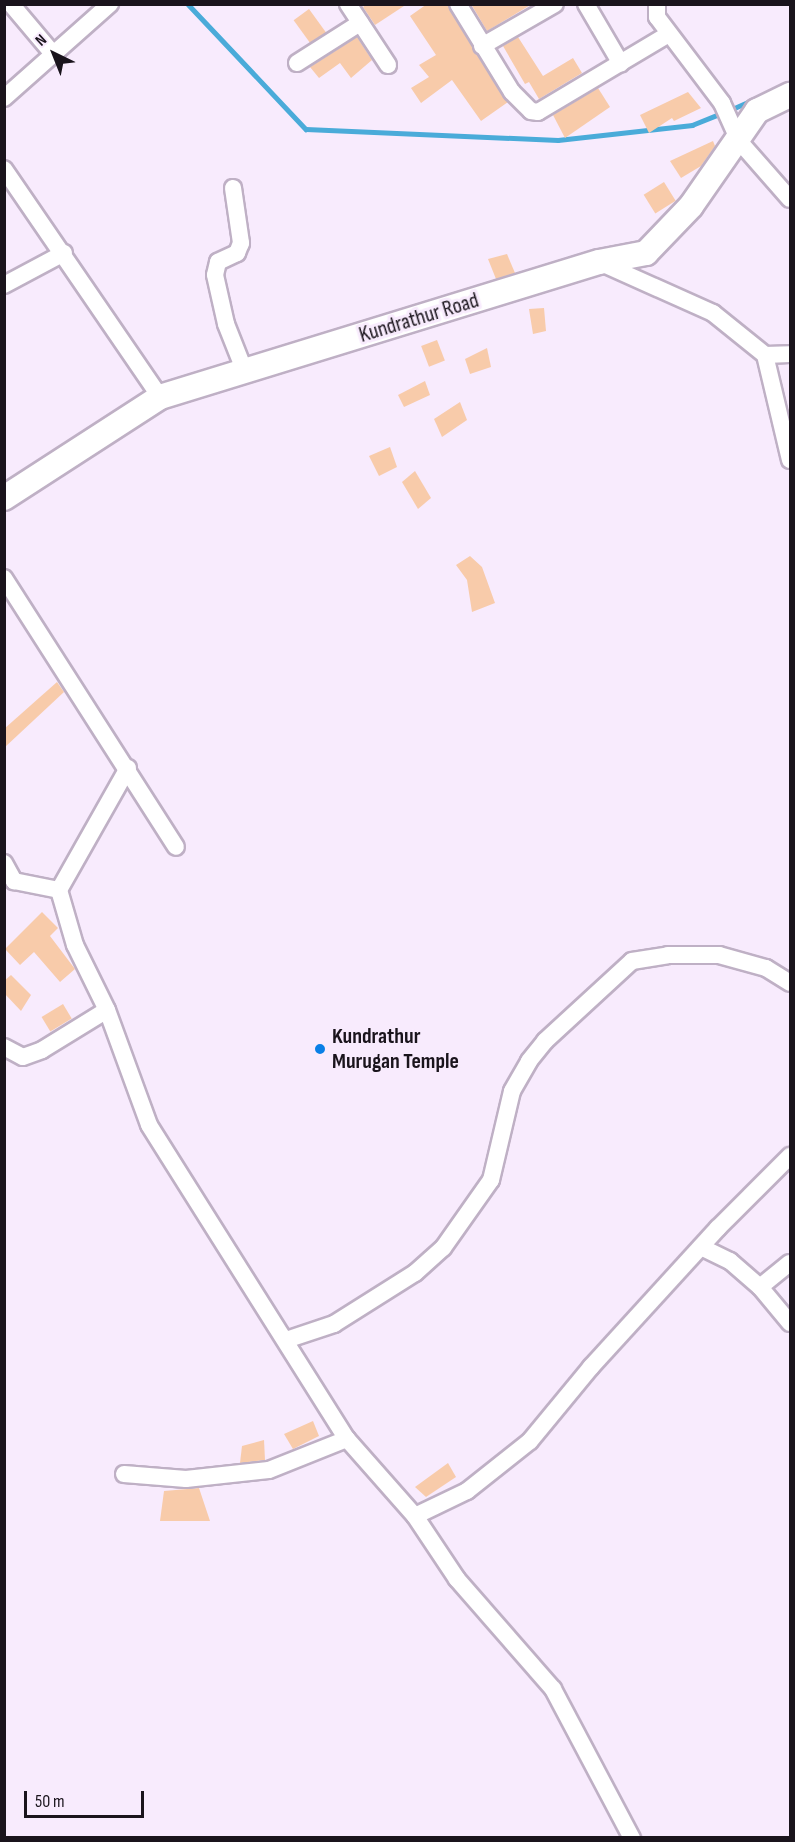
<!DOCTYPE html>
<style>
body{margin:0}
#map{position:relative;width:795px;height:1842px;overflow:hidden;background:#f8ebfd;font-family:"Sofia Sans Condensed",sans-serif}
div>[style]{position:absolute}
.stream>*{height:4.5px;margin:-2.25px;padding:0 2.25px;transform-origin:2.25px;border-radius:2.25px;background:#4aabd9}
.building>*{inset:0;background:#f8cbaa;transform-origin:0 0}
.roads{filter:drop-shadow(2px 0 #bfb0c5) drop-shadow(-2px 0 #bfb0c5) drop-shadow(0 2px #bfb0c5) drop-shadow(0 -2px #bfb0c5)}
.street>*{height:16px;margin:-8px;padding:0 8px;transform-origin:8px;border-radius:8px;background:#fff}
.secondary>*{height:24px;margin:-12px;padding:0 12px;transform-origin:12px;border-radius:12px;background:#fff}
.dots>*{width:16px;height:16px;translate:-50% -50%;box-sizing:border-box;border:3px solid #f8ebfd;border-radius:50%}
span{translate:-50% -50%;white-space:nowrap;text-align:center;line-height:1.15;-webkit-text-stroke:6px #f8ebfd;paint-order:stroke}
.street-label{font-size:22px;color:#1a141c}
.poi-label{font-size:22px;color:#1a141c;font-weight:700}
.left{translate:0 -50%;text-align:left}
.frame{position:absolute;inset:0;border:6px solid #1a141c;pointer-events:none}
.north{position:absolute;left:24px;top:24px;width:60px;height:60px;-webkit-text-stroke:4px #f8ebfd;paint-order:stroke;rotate:317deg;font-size:16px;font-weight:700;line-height:24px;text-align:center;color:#1a141c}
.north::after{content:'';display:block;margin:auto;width:21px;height:27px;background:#1a141c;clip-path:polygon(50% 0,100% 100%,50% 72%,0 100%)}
.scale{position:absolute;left:24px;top:1791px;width:120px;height:27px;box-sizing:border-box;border:3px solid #1a141c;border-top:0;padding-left:8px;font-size:18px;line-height:21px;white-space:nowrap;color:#1a141c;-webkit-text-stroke:4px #f8ebfd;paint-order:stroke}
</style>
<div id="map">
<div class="stream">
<div style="left:188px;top:4px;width:172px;rotate:46.7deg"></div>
<div style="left:306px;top:129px;width:252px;rotate:2.5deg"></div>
<div style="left:558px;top:140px;width:135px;rotate:-6.4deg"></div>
<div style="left:692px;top:125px;width:32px;rotate:-22deg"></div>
<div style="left:730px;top:110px;width:27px;rotate:-24deg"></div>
</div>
<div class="building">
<div style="clip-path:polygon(367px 4px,407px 4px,375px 25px,363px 7px)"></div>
<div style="clip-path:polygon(427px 4px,448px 4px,508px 102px,481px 121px,452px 80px,421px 103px,411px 88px,429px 77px,419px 65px,436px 55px,410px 16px)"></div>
<div style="clip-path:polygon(471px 4px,532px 4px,487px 31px)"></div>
<div style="left:309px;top:9px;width:29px;height:19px;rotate:54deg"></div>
<div style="clip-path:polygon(357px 37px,372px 60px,351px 78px,340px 63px,319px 78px,310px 67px)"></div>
<div style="clip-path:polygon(518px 37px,543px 76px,573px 58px,582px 73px,539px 99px,529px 82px,525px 84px,503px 46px)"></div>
<div style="clip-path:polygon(598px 88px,610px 107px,565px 138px,553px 115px)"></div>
<div style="clip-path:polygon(688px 92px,701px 108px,674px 121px,672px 118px,649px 133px,640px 115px)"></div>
<div style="clip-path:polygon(713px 141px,715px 146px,701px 166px,681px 178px,670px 161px)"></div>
<div style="left:664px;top:182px;width:22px;height:24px;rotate:58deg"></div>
<div style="clip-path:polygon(507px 254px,515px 273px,496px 279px,488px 259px)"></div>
<div style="clip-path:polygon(544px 308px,546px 331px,533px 334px,529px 309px)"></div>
<div style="left:437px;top:340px;width:22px;height:17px;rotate:69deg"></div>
<div style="clip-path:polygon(487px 348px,491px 367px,470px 374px,465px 359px)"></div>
<div style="clip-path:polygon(425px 381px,430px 395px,404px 407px,398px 395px)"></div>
<div style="clip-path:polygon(460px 402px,467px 420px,442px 437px,434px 419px)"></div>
<div style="clip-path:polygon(390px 447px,397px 467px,379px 476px,369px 456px)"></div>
<div style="clip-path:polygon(415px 471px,431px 498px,418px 509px,402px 482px)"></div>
<div style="clip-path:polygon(470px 556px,482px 567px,495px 603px,472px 612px,467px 580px,456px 565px)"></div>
<div style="clip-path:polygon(57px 682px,64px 692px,4px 748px,4px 729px)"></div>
<div style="clip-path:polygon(42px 912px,58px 928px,50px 936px,75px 969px,60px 982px,34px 952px,20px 965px,5px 949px)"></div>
<div style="clip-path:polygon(11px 975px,31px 995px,21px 1011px,4px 993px,4px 981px)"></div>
<div style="left:63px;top:1004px;width:17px;height:25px;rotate:59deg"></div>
<div style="clip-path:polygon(313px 1421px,319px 1436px,293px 1449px,284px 1434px)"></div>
<div style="clip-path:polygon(264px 1440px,265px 1460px,240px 1463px,242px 1446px)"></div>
<div style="clip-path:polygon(448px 1463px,456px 1477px,426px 1497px,415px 1487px)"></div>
<div style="clip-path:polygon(199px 1488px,210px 1521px,160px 1521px,164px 1491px)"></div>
</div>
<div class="roads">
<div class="street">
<div style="left:11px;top:4px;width:67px;rotate:49.9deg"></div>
<div style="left:348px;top:4px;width:73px;rotate:56.7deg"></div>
<div style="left:458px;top:4px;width:103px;rotate:58.5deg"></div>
<div style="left:512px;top:92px;width:27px;rotate:45deg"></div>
<div style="left:531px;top:111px;width:7px;rotate:8deg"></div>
<div style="left:538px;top:112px;width:152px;rotate:-30.8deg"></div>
<div style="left:586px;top:4px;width:69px;rotate:59.7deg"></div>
<div style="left:657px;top:4px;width:13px;rotate:90deg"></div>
<div style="left:657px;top:17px;width:108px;rotate:52.9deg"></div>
<div style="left:722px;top:103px;width:42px;rotate:65.9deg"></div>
<div style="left:739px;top:141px;width:77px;rotate:48.7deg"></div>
<div style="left:482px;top:46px;width:84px;rotate:-29.9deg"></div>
<div style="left:297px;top:63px;width:75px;rotate:-32.4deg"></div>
<div style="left:4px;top:98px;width:142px;rotate:-41.6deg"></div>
<div style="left:4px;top:169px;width:276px;rotate:55.6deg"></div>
<div style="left:233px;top:188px;width:56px;rotate:81.7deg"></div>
<div style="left:241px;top:243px;width:11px;rotate:112deg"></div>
<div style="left:237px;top:253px;width:21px;rotate:155deg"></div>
<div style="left:218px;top:262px;width:13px;rotate:103deg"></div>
<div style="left:215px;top:275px;width:50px;rotate:77.3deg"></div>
<div style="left:226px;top:324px;width:52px;rotate:68.4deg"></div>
<div style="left:599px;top:262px;width:125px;rotate:24.1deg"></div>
<div style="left:713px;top:313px;width:67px;rotate:38.9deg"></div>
<div style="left:765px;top:355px;width:108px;rotate:76.6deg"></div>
<div style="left:4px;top:285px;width:68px;rotate:-28.1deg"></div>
<div style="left:765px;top:355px;width:25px;rotate:-2deg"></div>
<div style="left:4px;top:578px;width:319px;rotate:57.4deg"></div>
<div style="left:128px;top:768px;width:140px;rotate:119.5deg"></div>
<div style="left:59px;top:890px;width:57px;rotate:73.8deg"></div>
<div style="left:75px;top:945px;width:72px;rotate:63.8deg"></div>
<div style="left:107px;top:1010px;width:122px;rotate:69.9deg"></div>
<div style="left:149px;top:1125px;width:371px;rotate:57.8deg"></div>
<div style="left:347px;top:1439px;width:103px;rotate:48.6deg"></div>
<div style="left:415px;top:1516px;width:76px;rotate:56.3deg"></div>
<div style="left:457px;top:1579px;width:146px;rotate:48.9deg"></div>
<div style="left:553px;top:1689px;width:169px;rotate:62.1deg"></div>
<div style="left:4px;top:863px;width:21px;rotate:61deg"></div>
<div style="left:14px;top:881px;width:46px;rotate:11.3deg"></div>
<div style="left:4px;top:1047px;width:21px;rotate:28deg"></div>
<div style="left:23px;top:1057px;width:20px;rotate:-20deg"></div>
<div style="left:42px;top:1050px;width:76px;rotate:-31.6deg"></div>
<div style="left:701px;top:1247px;width:32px;rotate:26deg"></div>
<div style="left:730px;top:1261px;width:40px;rotate:41deg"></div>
<div style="left:760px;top:1287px;width:38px;rotate:-39deg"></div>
<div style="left:760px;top:1287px;width:47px;rotate:50.2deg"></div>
<div style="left:286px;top:1340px;width:51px;rotate:-18.4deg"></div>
<div style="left:334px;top:1324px;width:96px;rotate:-32.2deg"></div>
<div style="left:415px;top:1273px;width:38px;rotate:-42deg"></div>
<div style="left:443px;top:1248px;width:83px;rotate:-54.8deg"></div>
<div style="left:491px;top:1180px;width:91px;rotate:-76.7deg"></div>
<div style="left:512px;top:1091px;width:34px;rotate:-60deg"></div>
<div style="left:529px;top:1061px;width:26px;rotate:-51deg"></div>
<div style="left:545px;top:1041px;width:118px;rotate:-42.6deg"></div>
<div style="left:632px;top:961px;width:36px;rotate:-9deg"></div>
<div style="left:668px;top:955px;width:51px"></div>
<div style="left:719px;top:955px;width:49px;rotate:15.5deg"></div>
<div style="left:766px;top:968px;width:28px;rotate:32deg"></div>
<div style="left:124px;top:1474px;width:62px;rotate:4.6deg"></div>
<div style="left:186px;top:1479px;width:83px;rotate:-6.2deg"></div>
<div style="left:269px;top:1470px;width:84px;rotate:-21.7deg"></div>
<div style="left:415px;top:1516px;width:58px;rotate:-25.7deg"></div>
<div style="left:467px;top:1491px;width:80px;rotate:-38.4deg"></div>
<div style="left:530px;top:1441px;width:96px;rotate:-50.5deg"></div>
<div style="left:591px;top:1367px;width:188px;rotate:-47.6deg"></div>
<div style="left:718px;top:1228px;width:102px;rotate:-45deg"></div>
</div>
<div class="secondary">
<div style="left:4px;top:498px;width:186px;rotate:-32.9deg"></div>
<div style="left:160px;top:397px;width:459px;rotate:-17.1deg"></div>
<div style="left:599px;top:262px;width:48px;rotate:-10.8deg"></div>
<div style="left:646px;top:253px;width:65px;rotate:-46.2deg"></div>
<div style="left:691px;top:206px;width:116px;rotate:-55.2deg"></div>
<div style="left:757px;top:111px;width:37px;rotate:-26deg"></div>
</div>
</div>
<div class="dots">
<div style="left:320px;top:1049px;background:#097fe6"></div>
</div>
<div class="street-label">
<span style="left:419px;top:318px;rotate:-17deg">Kundrathur Road</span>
</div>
<div class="poi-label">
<span class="left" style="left:332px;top:1049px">Kundrathur<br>Murugan Temple</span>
</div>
<div class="frame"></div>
<div class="north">N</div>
<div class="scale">50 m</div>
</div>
